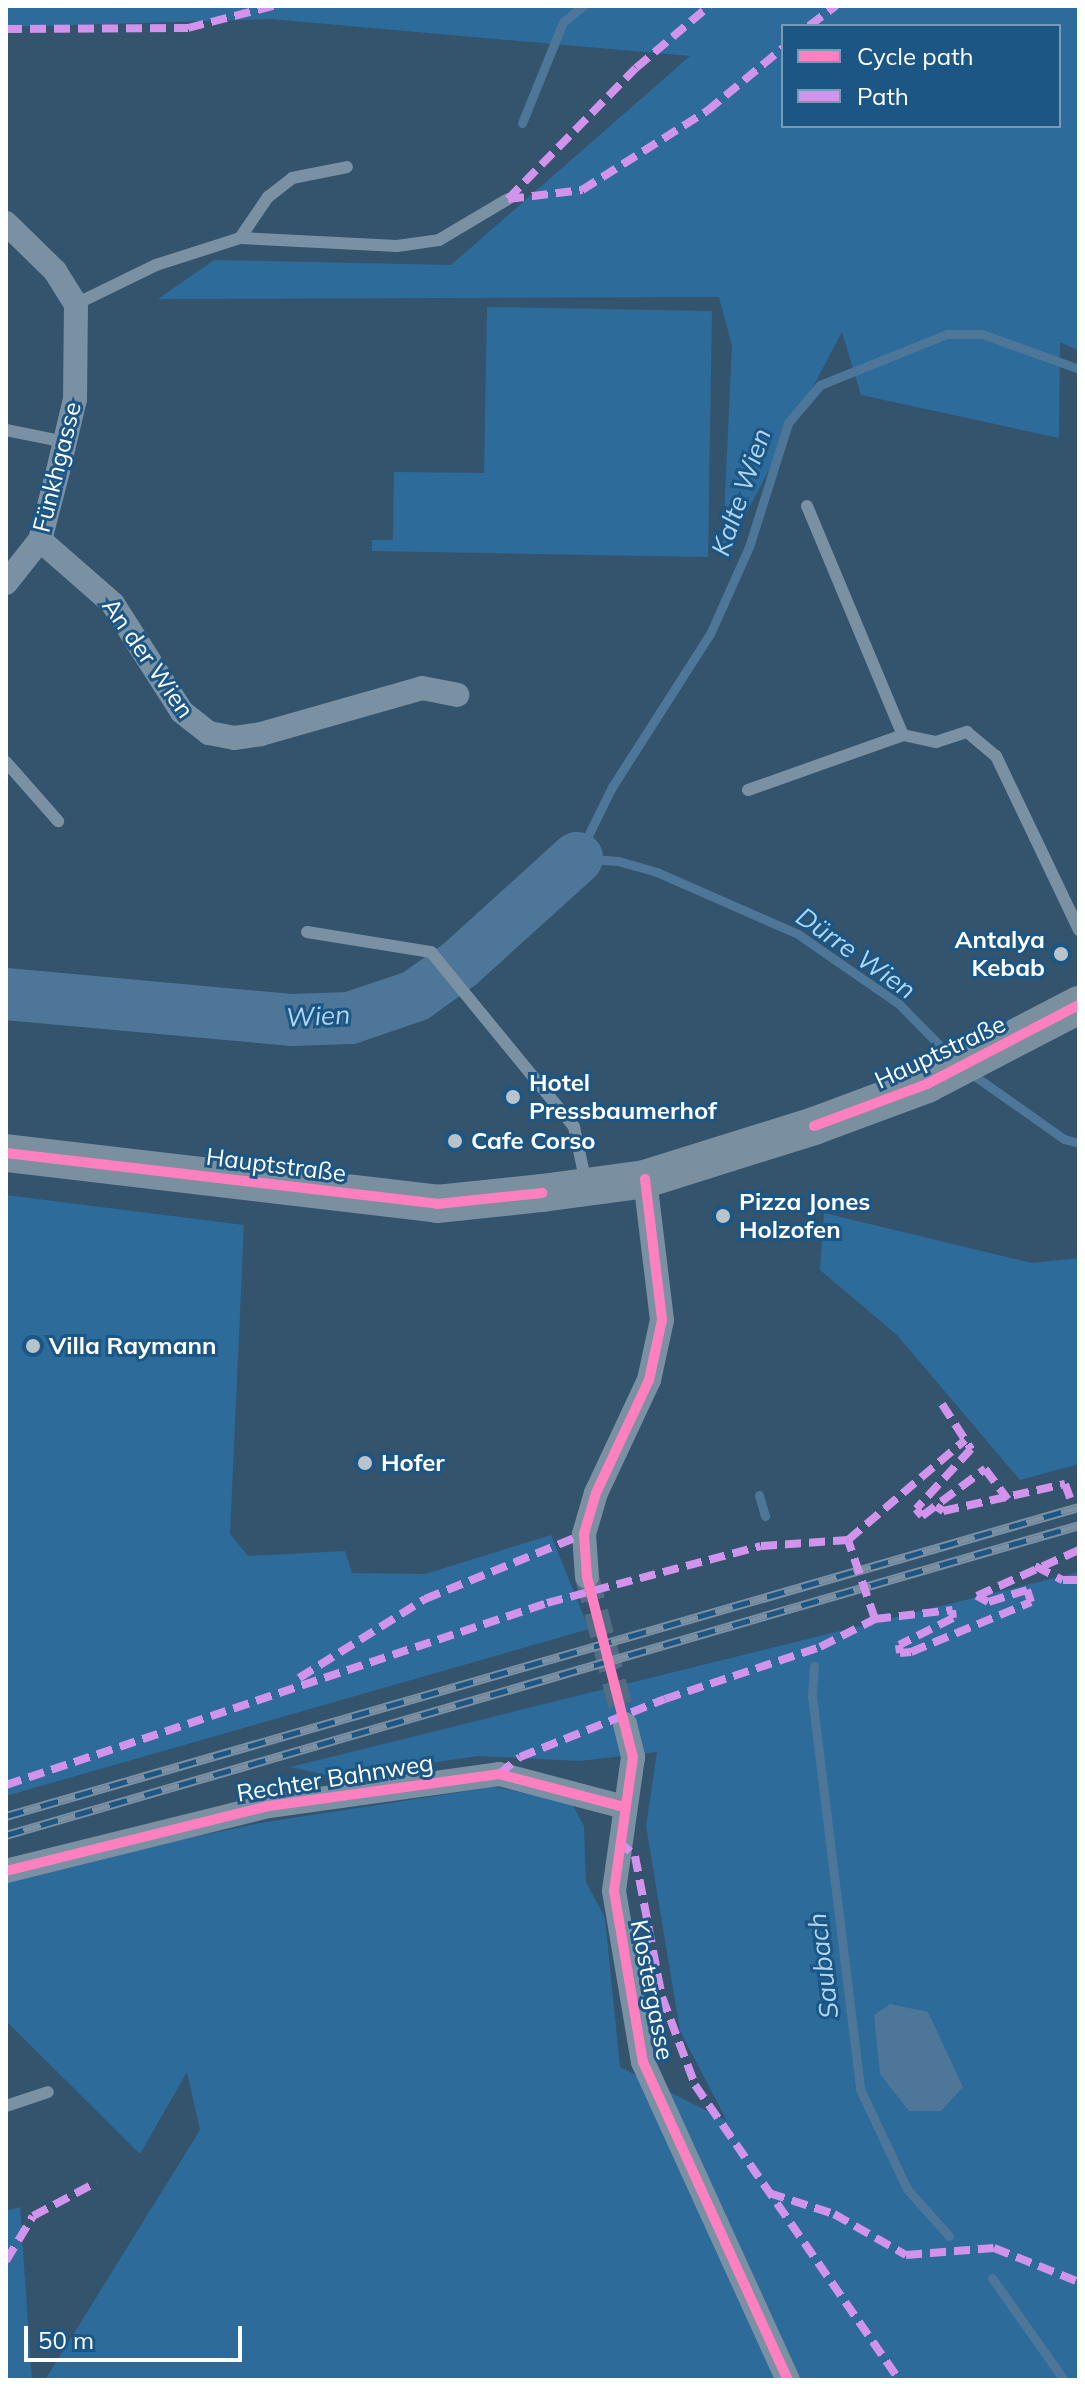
<!DOCTYPE html>
<meta charset="utf-8">
<style>
body{margin:0}
#map{position:relative;width:1085px;height:2386px;overflow:hidden;background:#34536d;font-family:Mulish,sans-serif}
div>[style]{position:absolute}
.green>*{inset:0;background:#2d6b9b}
.water>*{inset:0;background:#4d7699}
.stream>*{height:9px;margin:-4.5px;padding:0 4.5px;transform-origin:4.5px;border-radius:4.5px;background:#4d7699}
.river>*{height:52px;margin:-26px;padding:0 26px;transform-origin:26px;border-radius:26px;background:#4d7699}
.minor-tunnel>*{height:24px;margin-top:-12px;transform-origin:0;background:repeating-linear-gradient(90deg,#526d83 0 24px,transparent 0 36px)}
.service>*{height:12px;margin:-6px;padding:0 6px;transform-origin:6px;border-radius:6px;background:#7a90a3}
.minor>*{height:24px;margin:-12px;padding:0 12px;transform-origin:12px;border-radius:12px;background:#7a90a3}
.primary>*{height:38px;margin:-19px;padding:0 19px;transform-origin:19px;border-radius:19px;background:#7a8fa0}
.rail>*{height:9px;margin-top:-4.5px;transform-origin:0;background:repeating-linear-gradient(90deg,#1c5685 0 18px,#7b90a3 0 36px);box-sizing:border-box;border-block:2px solid #7b90a3}
.quiet>*{height:8px;margin-top:-4px;transform-origin:0;background:repeating-linear-gradient(90deg,#d193ec 0 16px,transparent 0 24px)}
.cycleway>*{height:10px;margin:-5px;padding:0 5px;transform-origin:5px;border-radius:5px;background:#ff80c0}
.dots>*{width:22px;height:22px;translate:-50% -50%;box-sizing:border-box;border:4px solid #1c5685;border-radius:50%}
span{translate:-50% -50%;white-space:nowrap;text-align:center;line-height:1.15;-webkit-text-stroke:6px #1c5685;paint-order:stroke}
.street-label{font-size:24px;color:#fff}
.poi-label{font-size:24px;color:#fff;font-weight:700}
.right{translate:-100% -50%;text-align:right}
.left{translate:0 -50%;text-align:left}
.water-label{font-size:26px;color:#afd6f3;font-style:italic}
.frame{position:absolute;inset:0;border:8px solid #fff;pointer-events:none}
.legend{position:absolute;left:781px;top:24px;width:280px;height:104px;box-sizing:border-box;background:#1c5685;border:2px solid #779ab6;margin:0;padding:10px 14px;list-style:none;font-size:24px;color:#fff}
.legend li{display:flex;align-items:center;gap:16px;height:40px}
.legend b{width:40px;border:2px solid #779ab6}
.scale{position:absolute;left:24px;top:2326px;width:218px;height:36px;box-sizing:border-box;border:4px solid #fff;border-top:0;padding-left:10px;font-size:24px;line-height:28px;white-space:nowrap;color:#fff;-webkit-text-stroke:6px #1c5685;paint-order:stroke}
</style>
<div id="map">
<div class="green">
<div style="clip-path:polygon(evenodd,6px 6px,1079px 6px,1079px 351px,1060px 342px,1059px 438px,861px 395px,842px 332px,722px 559px,732px 346px,719px 297px,158px 299px,214px 260px,451px 265px,690px 56px,270px 19px,6px 27px,6px 6px,1059px 26px,1059px 126px,783px 126px,783px 26px,1059px 26px)"></div>
<div style="clip-path:polygon(487px 307px,712px 311px,708px 557px,372px 551px,372px 540px,393px 540px,394px 472px,484px 473px)"></div>
<div style="clip-path:polygon(6px 1195px,244px 1225px,230px 1534px,248px 1556px,345px 1551px,352px 1573px,425px 1574px,551px 1535px,589px 1629px,6px 1796px)"></div>
<div style="clip-path:polygon(824px 1213px,1032px 1263px,1079px 1258px,1079px 1464px,1020px 1480px,897px 1335px,820px 1270px)"></div>
<div style="clip-path:polygon(1079px 1572px,1079px 2380px,45px 2380px,200px 2130px,187px 2072px,140px 2154px,6px 2021px,6px 1882px,26px 1872px,266px 1822px,494px 1787px,571px 1802px,584px 1826px,586px 1882px,605px 1918px,620px 2067px,727px 2121px,680px 2031px,646px 1826px,657px 1752px,580px 1761px,478px 1756px,335px 1777px,290px 1767px)"></div>
<div style="clip-path:polygon(20px 2207px,32px 2380px,6px 2380px,6px 2211px)"></div>
</div>
<div class="water">
<div style="clip-path:polygon(890px 2004px,928px 2012px,963px 2087px,941px 2111px,909px 2111px,880px 2074px,874px 2015px)"></div>
</div>
<div class="stream">
<div style="left:522px;top:123px;width:109px;rotate:-67.9deg"></div>
<div style="left:563px;top:22px;width:26px;rotate:-39deg"></div>
<div style="left:954px;top:1060px;width:78px;rotate:-134.5deg"></div>
<div style="left:899px;top:1004px;width:123px;rotate:-145.3deg"></div>
<div style="left:798px;top:934px;width:154px;rotate:-156.3deg"></div>
<div style="left:657px;top:872px;width:41px;rotate:-164.2deg"></div>
<div style="left:618px;top:861px;width:41px;rotate:-175.8deg"></div>
<div style="left:577px;top:858px;width:79px;rotate:-63.8deg"></div>
<div style="left:612px;top:787px;width:182px;rotate:-57.4deg"></div>
<div style="left:710px;top:634px;width:95px;rotate:-65.9deg"></div>
<div style="left:749px;top:547px;width:130px;rotate:-72.5deg"></div>
<div style="left:788px;top:423px;width:50px;rotate:-49.9deg"></div>
<div style="left:820px;top:385px;width:137px;rotate:-21.9deg"></div>
<div style="left:947px;top:334px;width:35px"></div>
<div style="left:982px;top:334px;width:103px;rotate:19.8deg"></div>
<div style="left:969px;top:1072px;width:116px;rotate:35.2deg"></div>
<div style="left:1064px;top:1139px;width:16px;rotate:15deg"></div>
<div style="left:759px;top:1495px;width:22px;rotate:74deg"></div>
<div style="left:814px;top:1666px;width:30px;rotate:94deg"></div>
<div style="left:812px;top:1696px;width:396px;rotate:83deg"></div>
<div style="left:860px;top:2089px;width:110px;rotate:64.8deg"></div>
<div style="left:907px;top:2189px;width:63px;rotate:48.2deg"></div>
<div style="left:992px;top:2278px;width:125px;rotate:54.8deg"></div>
</div>
<div class="river">
<div style="left:6px;top:994px;width:286px;rotate:5.2deg"></div>
<div style="left:291px;top:1020px;width:59px;rotate:-1.9deg"></div>
<div style="left:350px;top:1018px;width:69px;rotate:-18.7deg"></div>
<div style="left:415px;top:996px;width:55px;rotate:-35.4deg"></div>
<div style="left:460px;top:964px;width:158px;rotate:-42.2deg"></div>
</div>
<div class="minor-tunnel">
<div style="left:587px;top:1577px;width:152px;rotate:75.5deg"></div>
</div>
<div class="service">
<div style="left:240px;top:238px;width:50px;rotate:-55.7deg"></div>
<div style="left:268px;top:197px;width:31px;rotate:-38deg"></div>
<div style="left:292px;top:178px;width:56px;rotate:-11.3deg"></div>
<div style="left:76px;top:304px;width:89px;rotate:-26deg"></div>
<div style="left:156px;top:265px;width:88px;rotate:-17.8deg"></div>
<div style="left:240px;top:238px;width:157px;rotate:2.9deg"></div>
<div style="left:397px;top:246px;width:42px;rotate:-8.1deg"></div>
<div style="left:439px;top:240px;width:80px;rotate:-30.7deg"></div>
<div style="left:6px;top:430px;width:60px;rotate:11.5deg"></div>
<div style="left:807px;top:506px;width:248px;rotate:67.3deg"></div>
<div style="left:903px;top:735px;width:34px;rotate:12deg"></div>
<div style="left:936px;top:742px;width:33px;rotate:-18deg"></div>
<div style="left:967px;top:732px;width:38px;rotate:40deg"></div>
<div style="left:996px;top:756px;width:193px;rotate:64.5deg"></div>
<div style="left:6px;top:762px;width:79px;rotate:48.6deg"></div>
<div style="left:748px;top:790px;width:164px;rotate:-19.5deg"></div>
<div style="left:307px;top:932px;width:126px;rotate:9.2deg"></div>
<div style="left:431px;top:952px;width:226px;rotate:50.7deg"></div>
<div style="left:574px;top:1127px;width:57px;rotate:77.9deg"></div>
<div style="left:6px;top:2106px;width:44px;rotate:-18.4deg"></div>
</div>
<div class="minor">
<div style="left:6px;top:223px;width:69px;rotate:44.4deg"></div>
<div style="left:55px;top:271px;width:39px;rotate:58deg"></div>
<div style="left:76px;top:304px;width:95px;rotate:90.6deg"></div>
<div style="left:75px;top:399px;width:74px;rotate:103.3deg"></div>
<div style="left:58px;top:471px;width:71px;rotate:104.6deg"></div>
<div style="left:40px;top:540px;width:55px;rotate:128.3deg"></div>
<div style="left:40px;top:540px;width:97px;rotate:41.2deg"></div>
<div style="left:113px;top:604px;width:128px;rotate:57.4deg"></div>
<div style="left:182px;top:712px;width:34px;rotate:38deg"></div>
<div style="left:209px;top:733px;width:25px;rotate:11deg"></div>
<div style="left:234px;top:738px;width:27px;rotate:-8deg"></div>
<div style="left:261px;top:734px;width:167px;rotate:-15.9deg"></div>
<div style="left:422px;top:688px;width:36px;rotate:11deg"></div>
<div style="left:587px;top:1577px;width:43px;rotate:-94deg"></div>
<div style="left:584px;top:1534px;width:43px;rotate:-73.7deg"></div>
<div style="left:596px;top:1493px;width:125px;rotate:-64.9deg"></div>
<div style="left:649px;top:1380px;width:61px;rotate:-77.8deg"></div>
<div style="left:662px;top:1320px;width:142px;rotate:-96.9deg"></div>
<div style="left:625px;top:1724px;width:34px;rotate:76deg"></div>
<div style="left:633px;top:1757px;width:135px;rotate:98.1deg"></div>
<div style="left:614px;top:1891px;width:173px;rotate:80.4deg"></div>
<div style="left:643px;top:2062px;width:349px;rotate:65.5deg"></div>
<div style="left:6px;top:1871px;width:271px;rotate:-13.9deg"></div>
<div style="left:269px;top:1806px;width:232px;rotate:-7.9deg"></div>
<div style="left:499px;top:1774px;width:129px;rotate:14.8deg"></div>
</div>
<div class="primary">
<div style="left:6px;top:1153px;width:434px;rotate:6.7deg"></div>
<div style="left:437px;top:1204px;width:106px;rotate:-6deg"></div>
<div style="left:542px;top:1193px;width:104px;rotate:-7.7deg"></div>
<div style="left:645px;top:1179px;width:177px;rotate:-17.4deg"></div>
<div style="left:814px;top:1126px;width:121px;rotate:-20.4deg"></div>
<div style="left:927px;top:1084px;width:171px;rotate:-27.5deg"></div>
</div>
<div class="rail">
<div style="left:6px;top:1816px;width:1117px;rotate:-16.07deg"></div>
<div style="left:6px;top:1835px;width:1117px;rotate:-16.11deg"></div>
</div>
<div class="quiet">
<div style="left:809px;top:26px;width:34px;rotate:-37deg"></div>
<div style="left:6px;top:29px;width:182px;rotate:-0.3deg"></div>
<div style="left:188px;top:28px;width:88px;rotate:-14.5deg"></div>
<div style="left:508px;top:199px;width:75px;rotate:-6.9deg"></div>
<div style="left:582px;top:190px;width:148px;rotate:-32.3deg"></div>
<div style="left:707px;top:111px;width:99px;rotate:-39.7deg"></div>
<div style="left:508px;top:199px;width:183px;rotate:-45.7deg"></div>
<div style="left:636px;top:68px;width:96px;rotate:-40.3deg"></div>
<div style="left:942px;top:1404px;width:54px;rotate:57.2deg"></div>
<div style="left:971px;top:1449px;width:81px;rotate:132.5deg"></div>
<div style="left:916px;top:1509px;width:9px;rotate:49deg"></div>
<div style="left:922px;top:1516px;width:79px;rotate:-36.7deg"></div>
<div style="left:985px;top:1469px;width:38px;rotate:53deg"></div>
<div style="left:936px;top:1506px;width:9px;rotate:36deg"></div>
<div style="left:943px;top:1511px;width:125px;rotate:-12.5deg"></div>
<div style="left:1065px;top:1484px;width:15px;rotate:70deg"></div>
<div style="left:1035px;top:1566px;width:31px;rotate:27deg"></div>
<div style="left:1063px;top:1580px;width:16px"></div>
<div style="left:977px;top:1596px;width:112px;rotate:-24.3deg"></div>
<div style="left:875px;top:1619px;width:78px;rotate:-6.7deg"></div>
<div style="left:952px;top:1610px;width:8px;rotate:83deg"></div>
<div style="left:953px;top:1618px;width:60px;rotate:153.4deg"></div>
<div style="left:899px;top:1645px;width:8px;rotate:83deg"></div>
<div style="left:900px;top:1653px;width:11px;rotate:-5deg"></div>
<div style="left:911px;top:1652px;width:130px;rotate:-22.6deg"></div>
<div style="left:1031px;top:1602px;width:13px;rotate:-108deg"></div>
<div style="left:1027px;top:1590px;width:41px;rotate:162.9deg"></div>
<div style="left:988px;top:1602px;width:13px;rotate:-151deg"></div>
<div style="left:875px;top:1619px;width:83px;rotate:-108.9deg"></div>
<div style="left:848px;top:1540px;width:154px;rotate:-40.5deg"></div>
<div style="left:299px;top:1678px;width:149px;rotate:-32.1deg"></div>
<div style="left:425px;top:1599px;width:172px;rotate:-22.2deg"></div>
<div style="left:499px;top:1774px;width:27px;rotate:-39deg"></div>
<div style="left:520px;top:1757px;width:156px;rotate:-21.8deg"></div>
<div style="left:665px;top:1699px;width:163px;rotate:-18.5deg"></div>
<div style="left:820px;top:1647px;width:62px;rotate:-27deg"></div>
<div style="left:6px;top:1785px;width:571px;rotate:-18.59deg"></div>
<div style="left:547px;top:1603px;width:221px;rotate:-14.9deg"></div>
<div style="left:761px;top:1546px;width:87px;rotate:-3.9deg"></div>
<div style="left:618px;top:1841px;width:23px;rotate:41deg"></div>
<div style="left:635px;top:1856px;width:144px;rotate:79.2deg"></div>
<div style="left:662px;top:1997px;width:94px;rotate:69.4deg"></div>
<div style="left:695px;top:2085px;width:359px;rotate:55.3deg"></div>
<div style="left:769px;top:2193px;width:68px;rotate:17.9deg"></div>
<div style="left:834px;top:2214px;width:83px;rotate:29.7deg"></div>
<div style="left:906px;top:2255px;width:88px;rotate:-4.5deg"></div>
<div style="left:994px;top:2248px;width:92px;rotate:21.8deg"></div>
<div style="left:6px;top:2261px;width:52px;rotate:-59deg"></div>
<div style="left:33px;top:2216px;width:72px;rotate:-28deg"></div>
</div>
<div class="cycleway">
<div style="left:814px;top:1126px;width:121px;rotate:-20.4deg"></div>
<div style="left:927px;top:1084px;width:171px;rotate:-27.5deg"></div>
<div style="left:6px;top:1153px;width:434px;rotate:6.7deg"></div>
<div style="left:437px;top:1204px;width:106px;rotate:-6deg"></div>
<div style="left:645px;top:1179px;width:142px;rotate:83.1deg"></div>
<div style="left:662px;top:1320px;width:61px;rotate:102.2deg"></div>
<div style="left:649px;top:1380px;width:125px;rotate:115.1deg"></div>
<div style="left:596px;top:1493px;width:43px;rotate:106.3deg"></div>
<div style="left:584px;top:1534px;width:43px;rotate:86deg"></div>
<div style="left:587px;top:1577px;width:186px;rotate:75.7deg"></div>
<div style="left:633px;top:1757px;width:135px;rotate:98.1deg"></div>
<div style="left:614px;top:1891px;width:173px;rotate:80.4deg"></div>
<div style="left:643px;top:2062px;width:349px;rotate:65.5deg"></div>
<div style="left:6px;top:1871px;width:271px;rotate:-13.9deg"></div>
<div style="left:269px;top:1806px;width:232px;rotate:-7.9deg"></div>
<div style="left:499px;top:1774px;width:129px;rotate:14.8deg"></div>
</div>
<div class="dots">
<div style="left:1061px;top:954px;background:#b8c3cc"></div>
<div style="left:513px;top:1097px;background:#b8c3cc"></div>
<div style="left:455px;top:1141px;background:#b8c3cc"></div>
<div style="left:723px;top:1216px;background:#b8c3cc"></div>
<div style="left:33px;top:1346px;background:#b8c3cc"></div>
<div style="left:365px;top:1463px;background:#b8c3cc"></div>
</div>
<div class="street-label">
<span style="left:57px;top:467px;rotate:-76deg">Fünkhgasse</span>
<span style="left:148px;top:658px;rotate:55deg">An der Wien</span>
<span style="left:940px;top:1052px;rotate:-25deg">Hauptstraße</span>
<span style="left:276px;top:1165px;rotate:7deg">Hauptstraße</span>
<span style="left:335px;top:1778px;rotate:-9deg">Rechter Bahnweg</span>
<span style="left:652px;top:1990px;rotate:79deg">Klostergasse</span>
</div>
<div class="poi-label">
<span class="right" style="left:1045px;top:954px">Antalya<br>Kebab</span>
<span class="left" style="left:529px;top:1097px">Hotel<br>Pressbaumerhof</span>
<span class="left" style="left:471px;top:1141px">Cafe Corso</span>
<span class="left" style="left:739px;top:1216px">Pizza Jones<br>Holzofen</span>
<span class="left" style="left:49px;top:1346px">Villa Raymann</span>
<span class="left" style="left:381px;top:1463px">Hofer</span>
</div>
<div class="water-label">
<span style="left:741px;top:492px;rotate:-71deg">Kalte Wien</span>
<span style="left:856px;top:953px;rotate:35deg">Dürre Wien</span>
<span style="left:318px;top:1016px;rotate:-3deg">Wien</span>
<span style="left:823px;top:1966px;rotate:-97deg">Saubach</span>
</div>
<div class="frame"></div>
<ul class="legend">
<li><b style="height:10px;background:#ff80c0"></b>Cycle path</li>
<li><b style="height:10px;background:#d193ec"></b>Path</li>
</ul>
<div class="scale">50 m</div>
</div>
